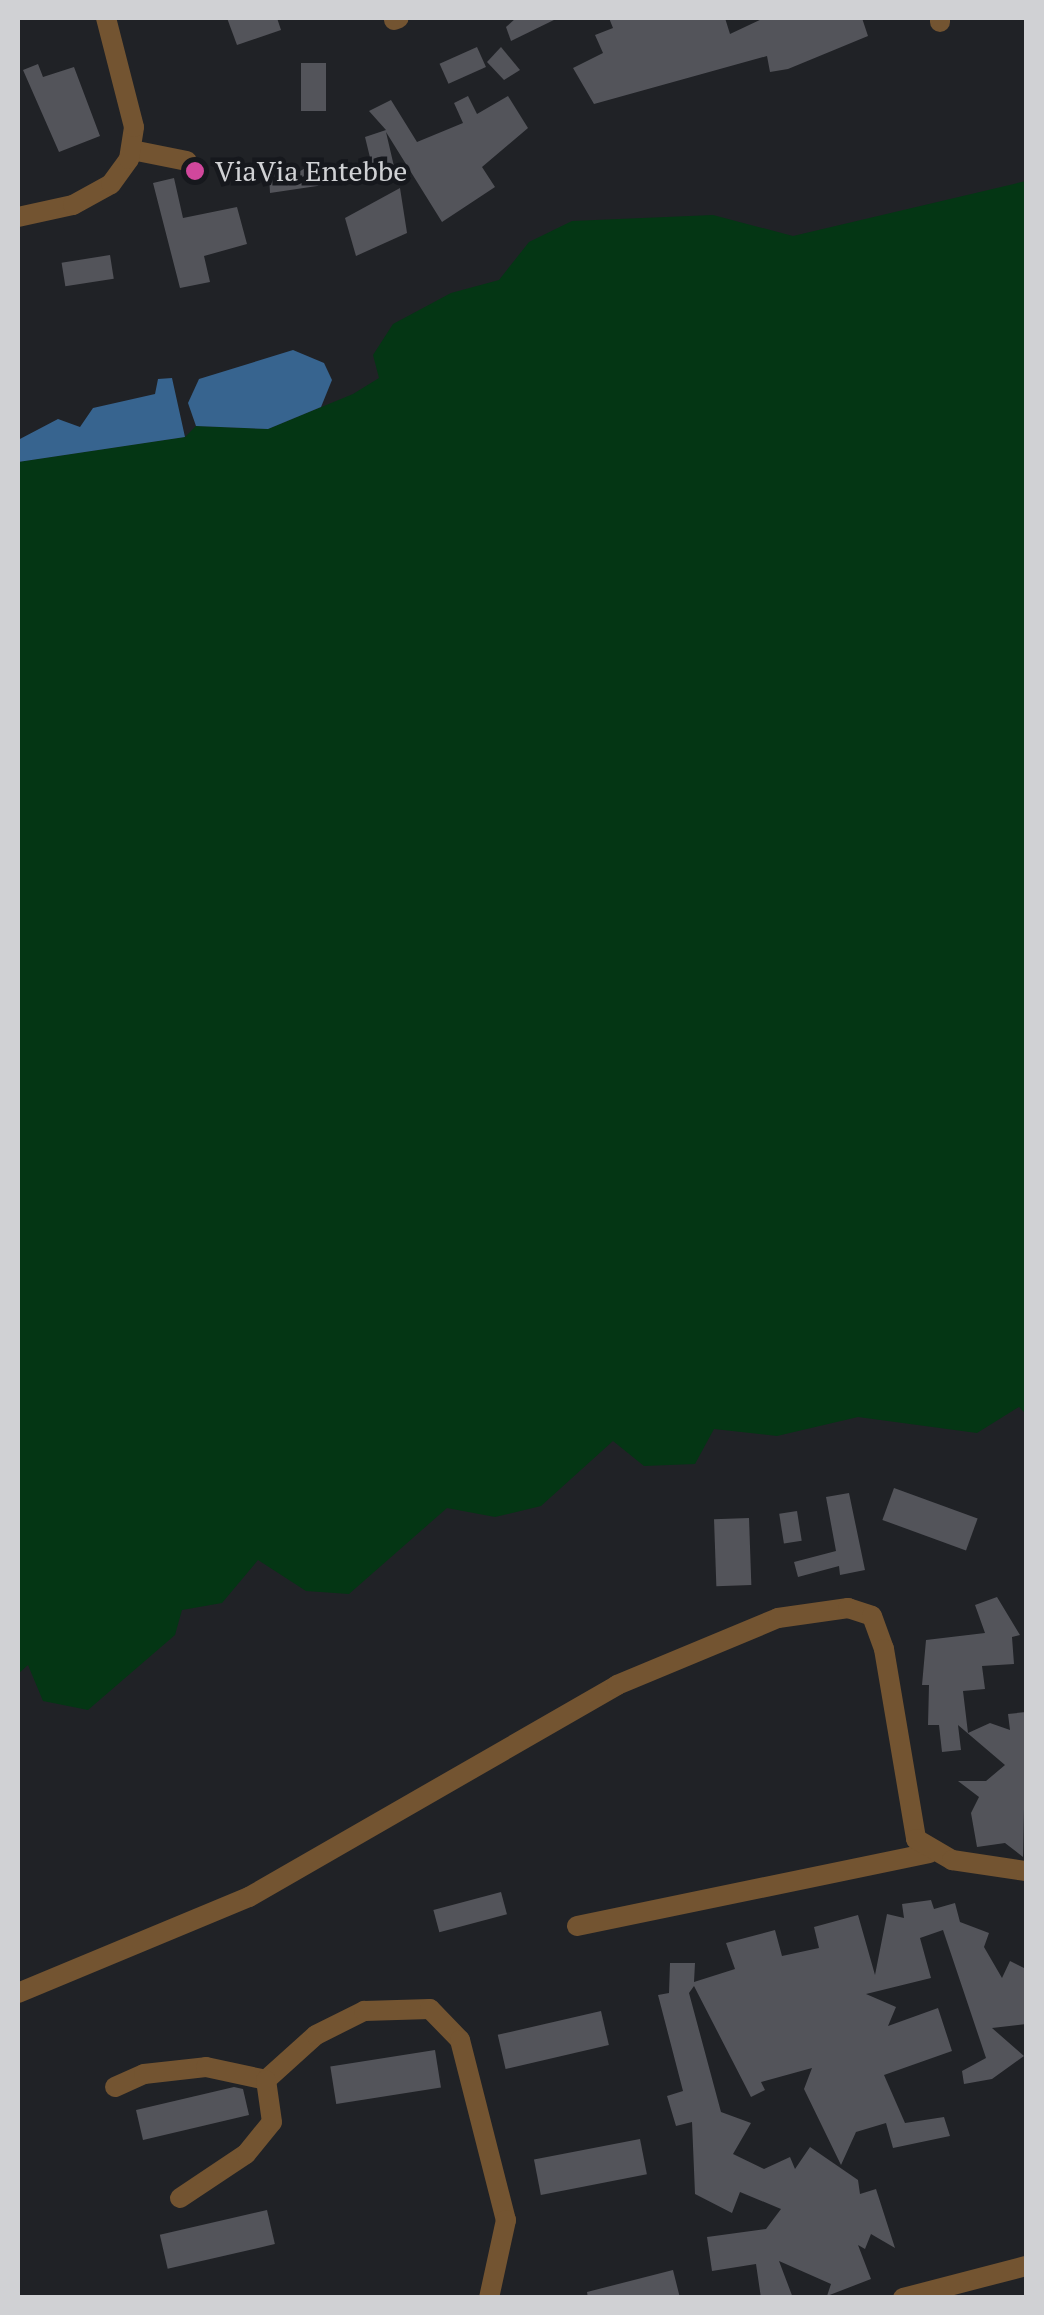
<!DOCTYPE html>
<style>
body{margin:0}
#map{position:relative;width:1044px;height:2315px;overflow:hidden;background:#202226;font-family:"PT Serif",serif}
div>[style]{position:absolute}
.green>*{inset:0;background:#043614}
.water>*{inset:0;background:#37648f}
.building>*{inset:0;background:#53545a;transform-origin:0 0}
.street>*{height:20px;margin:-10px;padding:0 10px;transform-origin:10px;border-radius:10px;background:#735431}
.dots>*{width:28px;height:28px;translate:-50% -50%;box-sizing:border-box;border:5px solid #16181d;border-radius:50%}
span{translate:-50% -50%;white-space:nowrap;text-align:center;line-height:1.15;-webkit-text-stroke:9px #16181d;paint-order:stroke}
.poi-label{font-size:28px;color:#d0d1d4}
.left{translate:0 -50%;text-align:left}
.frame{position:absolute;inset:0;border:20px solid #d0d1d4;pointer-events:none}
</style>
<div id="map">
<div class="green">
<div style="clip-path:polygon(1026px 181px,1026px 1414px,1019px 1407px,977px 1433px,858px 1417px,777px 1436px,714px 1429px,695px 1464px,644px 1466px,613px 1441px,541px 1506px,495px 1517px,447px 1508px,349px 1594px,306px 1591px,258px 1560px,222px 1603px,182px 1610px,175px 1635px,88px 1710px,43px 1701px,28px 1665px,18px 1674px,18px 462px,185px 437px,196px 426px,268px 429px,353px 394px,379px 378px,373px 355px,393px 324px,451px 293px,499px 280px,529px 242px,572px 221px,713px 215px,793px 236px)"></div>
</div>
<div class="water">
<div style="clip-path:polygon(293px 350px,324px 363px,332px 380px,321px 407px,268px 429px,196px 426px,188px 403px,199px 379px)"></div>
<div style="clip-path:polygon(172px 378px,185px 437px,18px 462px,18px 440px,58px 419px,80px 427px,93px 408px,155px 394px,158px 379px)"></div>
</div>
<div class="building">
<div style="clip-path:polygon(227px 18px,277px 18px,281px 30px,237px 45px)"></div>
<div style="clip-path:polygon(516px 18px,558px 18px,511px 41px,506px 27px)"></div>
<div style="clip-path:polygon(609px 18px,725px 18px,730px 34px,764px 18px,862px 18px,868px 36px,788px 69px,770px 72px,767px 56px,594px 104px,573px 68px,603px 53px,595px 35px,613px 28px)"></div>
<div style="left:477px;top:47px;width:22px;height:41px;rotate:66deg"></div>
<div style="clip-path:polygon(501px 47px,520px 70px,504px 80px,487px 62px)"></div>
<div style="left:301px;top:63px;width:25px;height:48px"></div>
<div style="clip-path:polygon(38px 64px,43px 77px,74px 67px,100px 136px,59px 152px,23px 70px)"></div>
<div style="clip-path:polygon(468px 96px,477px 114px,508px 96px,528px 128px,482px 167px,495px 187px,442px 222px,386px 132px,396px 175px,375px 178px,365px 137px,386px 130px,369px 111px,391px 100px,417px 142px,463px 123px,454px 103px)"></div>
<div style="clip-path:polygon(315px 162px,317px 169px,341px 166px,344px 182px,270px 193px,269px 174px,297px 173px)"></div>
<div style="clip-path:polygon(174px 178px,183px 218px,237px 207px,247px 244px,204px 256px,210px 282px,180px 288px,153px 183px)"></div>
<div style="clip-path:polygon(400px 188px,407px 233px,356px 256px,345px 218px)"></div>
<div style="left:110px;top:255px;width:24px;height:49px;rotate:81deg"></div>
<div style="left:894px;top:1488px;width:89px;height:34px;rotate:20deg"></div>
<div style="clip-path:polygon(849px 1493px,865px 1570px,840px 1575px,839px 1566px,798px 1577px,794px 1562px,836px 1551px,826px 1497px)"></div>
<div style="left:797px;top:1511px;width:30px;height:18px;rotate:81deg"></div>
<div style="left:749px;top:1518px;width:67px;height:35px;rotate:88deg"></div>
<div style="clip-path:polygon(997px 1597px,1020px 1635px,1012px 1637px,1014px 1664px,982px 1666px,985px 1689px,963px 1691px,968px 1733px,990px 1723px,1010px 1730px,1008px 1714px,1026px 1712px,1023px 1857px,1005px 1843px,977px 1847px,971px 1813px,979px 1797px,958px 1781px,986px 1781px,1005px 1765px,958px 1725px,961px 1750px,942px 1752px,939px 1725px,928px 1725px,929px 1685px,922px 1685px,926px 1640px,985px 1633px,975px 1605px)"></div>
<div style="left:501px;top:1892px;width:23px;height:70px;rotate:75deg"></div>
<div style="clip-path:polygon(931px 1900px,934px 1909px,955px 1903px,960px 1922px,989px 1933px,984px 1947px,1002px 1978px,1010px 1961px,1026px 1969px,1026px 2024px,992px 2028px,1024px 2056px,992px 2079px,964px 2084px,962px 2071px,986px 2058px,943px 1930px,920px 1938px,931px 1978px,866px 1994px,896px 2007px,888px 2026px,938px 2008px,952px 2051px,884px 2075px,905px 2123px,944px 2117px,950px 2136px,893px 2148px,886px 2123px,856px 2132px,841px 2165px,804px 2089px,812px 2068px,761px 2082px,765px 2090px,751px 2097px,694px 1986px,689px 1993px,721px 2112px,751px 2123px,733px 2154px,764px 2169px,790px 2157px,795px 2169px,810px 2147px,858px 2180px,860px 2194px,876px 2189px,895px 2248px,871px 2234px,865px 2249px,858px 2245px,871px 2279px,827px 2296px,831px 2284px,779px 2261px,793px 2298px,761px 2298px,756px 2264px,712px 2271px,707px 2237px,766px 2229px,781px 2209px,740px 2192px,732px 2213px,695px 2194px,692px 2122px,676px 2126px,667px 2096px,683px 2091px,658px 1995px,669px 1993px,670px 1963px,695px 1963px,694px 1982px,735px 1969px,726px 1943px,775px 1930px,782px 1956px,819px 1948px,814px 1927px,858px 1915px,875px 1975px,887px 1914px,904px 1918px,902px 1904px)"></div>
<div style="left:601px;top:2011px;width:35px;height:106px;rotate:77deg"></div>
<div style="left:435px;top:2050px;width:38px;height:106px;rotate:81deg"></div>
<div style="clip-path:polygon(234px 2087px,243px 2089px,249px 2115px,143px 2140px,136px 2110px)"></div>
<div style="left:640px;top:2139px;width:36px;height:108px;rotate:79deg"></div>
<div style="left:267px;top:2210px;width:35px;height:110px;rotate:77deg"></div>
<div style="clip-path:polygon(673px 2270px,680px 2298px,588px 2298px,587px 2292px)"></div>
</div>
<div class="street">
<div style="left:394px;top:20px;width:5px;rotate:-22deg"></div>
<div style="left:940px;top:22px;width:4px;rotate:-90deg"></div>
<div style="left:132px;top:150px;width:56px;rotate:11.3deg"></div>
<div style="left:18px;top:217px;width:56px;rotate:-12.3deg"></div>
<div style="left:73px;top:205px;width:43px;rotate:-28.9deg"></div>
<div style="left:111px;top:184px;width:31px;rotate:-54deg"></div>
<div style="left:129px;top:159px;width:32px;rotate:-81deg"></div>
<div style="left:134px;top:127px;width:113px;rotate:-104.4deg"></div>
<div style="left:577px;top:1926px;width:359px;rotate:-11.7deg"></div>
<div style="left:18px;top:1993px;width:250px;rotate:-22.6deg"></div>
<div style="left:249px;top:1897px;width:425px;rotate:-29.9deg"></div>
<div style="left:617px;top:1685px;width:174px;rotate:-22.6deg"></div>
<div style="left:778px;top:1618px;width:71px;rotate:-8.1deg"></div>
<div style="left:848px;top:1608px;width:25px;rotate:18deg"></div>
<div style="left:872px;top:1616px;width:35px;rotate:70deg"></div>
<div style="left:884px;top:1649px;width:193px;rotate:80.4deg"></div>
<div style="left:916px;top:1839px;width:42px;rotate:30.3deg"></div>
<div style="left:952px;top:1860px;width:75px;rotate:8.5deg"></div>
<div style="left:115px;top:2087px;width:32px;rotate:-24deg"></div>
<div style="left:144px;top:2074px;width:62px;rotate:-6.4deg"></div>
<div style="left:206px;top:2067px;width:61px;rotate:12.2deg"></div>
<div style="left:266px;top:2080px;width:67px;rotate:-42deg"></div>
<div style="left:316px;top:2035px;width:54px;rotate:-26.6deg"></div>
<div style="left:364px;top:2011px;width:66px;rotate:-1.7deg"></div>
<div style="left:430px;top:2009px;width:43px;rotate:45.9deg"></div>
<div style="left:460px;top:2040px;width:186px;rotate:75.7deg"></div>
<div style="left:506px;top:2220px;width:80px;rotate:102.3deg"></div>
<div style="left:180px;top:2198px;width:79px;rotate:-33.7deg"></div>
<div style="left:246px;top:2154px;width:41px;rotate:-50.9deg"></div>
<div style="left:272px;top:2122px;width:42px;rotate:-98.1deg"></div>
<div style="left:903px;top:2298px;width:127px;rotate:-14.6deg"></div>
</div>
<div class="dots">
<div style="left:195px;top:171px;background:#d1479c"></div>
</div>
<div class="poi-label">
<span class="left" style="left:215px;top:171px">ViaVia Entebbe</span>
</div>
<div class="frame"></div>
</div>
